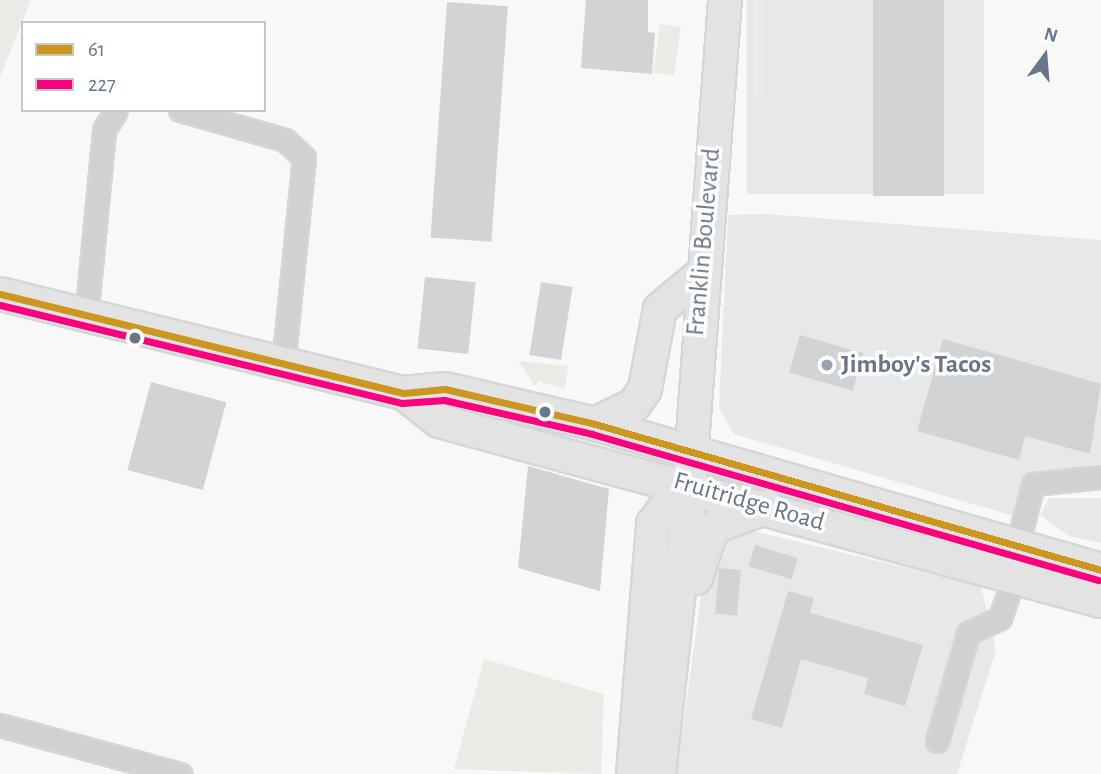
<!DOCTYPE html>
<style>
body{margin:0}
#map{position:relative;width:1101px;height:774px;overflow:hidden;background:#f8f8f8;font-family:"Alegreya Sans",sans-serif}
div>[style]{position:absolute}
.built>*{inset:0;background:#e7e8e9;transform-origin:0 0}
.green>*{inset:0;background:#e8ebe6;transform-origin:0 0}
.building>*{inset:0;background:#d2d3d4;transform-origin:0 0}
.roads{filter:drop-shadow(2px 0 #d5d6d7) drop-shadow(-2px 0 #d5d6d7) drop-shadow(0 2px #d5d6d7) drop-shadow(0 -2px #d5d6d7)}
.minor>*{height:21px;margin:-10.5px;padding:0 10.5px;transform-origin:10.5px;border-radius:10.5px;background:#d0d1d3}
.secondary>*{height:32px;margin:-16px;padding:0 16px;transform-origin:16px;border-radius:16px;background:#e3e3e4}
.bus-1>*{height:7px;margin:-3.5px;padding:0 3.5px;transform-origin:3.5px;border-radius:3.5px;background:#cb971e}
.bus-2>*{height:7px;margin:-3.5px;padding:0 3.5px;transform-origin:3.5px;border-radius:3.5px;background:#fa007d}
.dots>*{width:19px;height:19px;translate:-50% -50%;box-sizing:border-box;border:4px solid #fff;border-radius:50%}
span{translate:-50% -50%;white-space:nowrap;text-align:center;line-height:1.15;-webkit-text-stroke:7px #fff;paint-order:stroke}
.street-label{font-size:26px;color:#687688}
.poi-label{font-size:26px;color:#687688;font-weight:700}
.left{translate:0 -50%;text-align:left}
.legend{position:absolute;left:21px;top:21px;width:245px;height:91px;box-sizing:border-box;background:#fff;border:2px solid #c3c8cf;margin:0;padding:9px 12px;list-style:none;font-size:21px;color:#687688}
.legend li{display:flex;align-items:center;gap:14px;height:35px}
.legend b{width:35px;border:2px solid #c3c8cf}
.north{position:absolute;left:1010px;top:21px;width:70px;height:70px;-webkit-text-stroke:5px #fff;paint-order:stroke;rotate:16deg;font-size:19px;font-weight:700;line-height:28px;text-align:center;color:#687688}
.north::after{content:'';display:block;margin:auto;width:24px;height:32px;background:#687688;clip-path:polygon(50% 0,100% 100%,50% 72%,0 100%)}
</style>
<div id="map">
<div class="built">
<div style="left:747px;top:0;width:237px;height:194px"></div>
<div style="clip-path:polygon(766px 214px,1101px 240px,1101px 469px,1031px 477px,1017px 517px,734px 434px,719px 408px,728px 215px)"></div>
<div style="clip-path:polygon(1049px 498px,1101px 498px,1101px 543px,1069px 536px,1040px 515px)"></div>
<div style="clip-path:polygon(737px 527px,981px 586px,996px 650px,957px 774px,676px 774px,708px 548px)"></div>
</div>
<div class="green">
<div style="clip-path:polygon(0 0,31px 0,0 77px)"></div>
<div style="left:754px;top:0;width:11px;height:101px"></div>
<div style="left:660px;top:24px;width:21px;height:49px;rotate:8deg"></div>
<div style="clip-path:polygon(518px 361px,568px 366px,565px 389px,539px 381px,535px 386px)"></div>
<div style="clip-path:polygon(484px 659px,604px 694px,601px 774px,454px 769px)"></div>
</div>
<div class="building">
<div style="clip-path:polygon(586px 0,648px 0,648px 32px,655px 33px,652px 74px,581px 68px)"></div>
<div style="left:873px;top:0;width:71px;height:196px"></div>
<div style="left:447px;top:2px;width:61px;height:236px;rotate:4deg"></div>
<div style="left:425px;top:277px;width:51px;height:72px;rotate:6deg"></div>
<div style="left:541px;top:282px;width:32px;height:74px;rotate:9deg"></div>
<div style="left:800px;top:335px;width:66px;height:39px;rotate:16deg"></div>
<div style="clip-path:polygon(943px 339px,1101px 384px,1090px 454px,1025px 436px,1019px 460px,917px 431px)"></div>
<div style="left:151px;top:382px;width:78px;height:91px;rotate:15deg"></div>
<div style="clip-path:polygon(528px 466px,609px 489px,600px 591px,518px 568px)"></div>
<div style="left:755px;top:545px;width:45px;height:22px;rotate:17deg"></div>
<div style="left:719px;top:568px;width:22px;height:46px;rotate:5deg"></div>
<div style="clip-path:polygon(788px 591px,814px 598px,810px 613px,923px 645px,905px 706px,864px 694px,868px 678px,801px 659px,782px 728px,751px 719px)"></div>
</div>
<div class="roads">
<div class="minor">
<div style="left:180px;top:110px;width:109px;rotate:15.9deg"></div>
<div style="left:285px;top:140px;width:26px;rotate:43deg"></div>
<div style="left:304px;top:158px;width:208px;rotate:95.8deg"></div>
<div style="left:86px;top:318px;width:189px;rotate:-84.5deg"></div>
<div style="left:104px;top:130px;width:23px;rotate:-59deg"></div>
<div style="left:1017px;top:546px;width:64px;rotate:-75.5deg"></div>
<div style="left:1033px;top:484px;width:68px;rotate:-5.9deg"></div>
<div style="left:0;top:725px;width:187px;rotate:15.2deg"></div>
<div style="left:937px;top:741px;width:112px;rotate:-74deg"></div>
<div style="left:968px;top:633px;width:35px;rotate:-25deg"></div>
<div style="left:1000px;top:618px;width:43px;rotate:-71.1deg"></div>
</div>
<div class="secondary">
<div style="left:0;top:294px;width:416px;rotate:13.8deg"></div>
<div style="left:404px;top:393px;width:41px;rotate:-5.6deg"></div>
<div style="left:445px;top:389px;width:154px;rotate:13.1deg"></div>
<div style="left:595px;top:424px;width:527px;rotate:16.09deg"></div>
<div style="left:404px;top:393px;width:45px;rotate:38.7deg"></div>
<div style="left:439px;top:421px;width:686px;rotate:15.21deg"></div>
<div style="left:595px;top:424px;width:43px;rotate:-26deg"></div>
<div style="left:634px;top:405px;width:19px;rotate:-55deg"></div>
<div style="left:645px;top:389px;width:81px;rotate:-79.4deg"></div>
<div style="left:660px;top:309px;width:53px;rotate:-39.7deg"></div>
<div style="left:696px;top:578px;width:52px;rotate:-72.3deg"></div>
<div style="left:712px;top:528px;width:59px;rotate:-20.9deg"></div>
<div style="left:633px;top:774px;width:251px;rotate:-85.4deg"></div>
<div style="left:653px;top:524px;width:51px;rotate:-52.9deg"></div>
<div style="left:659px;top:774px;width:248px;rotate:-83.8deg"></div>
<div style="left:686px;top:527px;width:528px;rotate:-85.77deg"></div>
</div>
</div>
<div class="bus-1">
<div style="left:0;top:294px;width:416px;rotate:13.8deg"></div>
<div style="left:404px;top:393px;width:41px;rotate:-5.6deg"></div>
<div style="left:445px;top:389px;width:154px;rotate:13.1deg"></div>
<div style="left:595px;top:424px;width:527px;rotate:16.09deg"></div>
</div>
<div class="bus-2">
<div style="left:0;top:305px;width:414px;rotate:13.7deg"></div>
<div style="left:402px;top:403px;width:42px;rotate:-4.1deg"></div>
<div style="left:444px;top:400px;width:152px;rotate:12.9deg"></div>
<div style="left:592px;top:434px;width:527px;rotate:16.09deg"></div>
</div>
<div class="dots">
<div style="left:135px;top:338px;background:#687688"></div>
<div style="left:827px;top:365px;background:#9aa4af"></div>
<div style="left:545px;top:412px;background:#687688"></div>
</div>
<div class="street-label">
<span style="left:704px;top:242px;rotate:-85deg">Franklin Boulevard</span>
<span style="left:749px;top:502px;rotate:16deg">Fruitridge Road</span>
</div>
<div class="poi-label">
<span class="left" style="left:841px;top:365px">Jimboy's Tacos</span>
</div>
<ul class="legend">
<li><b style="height:9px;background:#cb971e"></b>61</li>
<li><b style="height:9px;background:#fa007d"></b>227</li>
</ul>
<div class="north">N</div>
</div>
